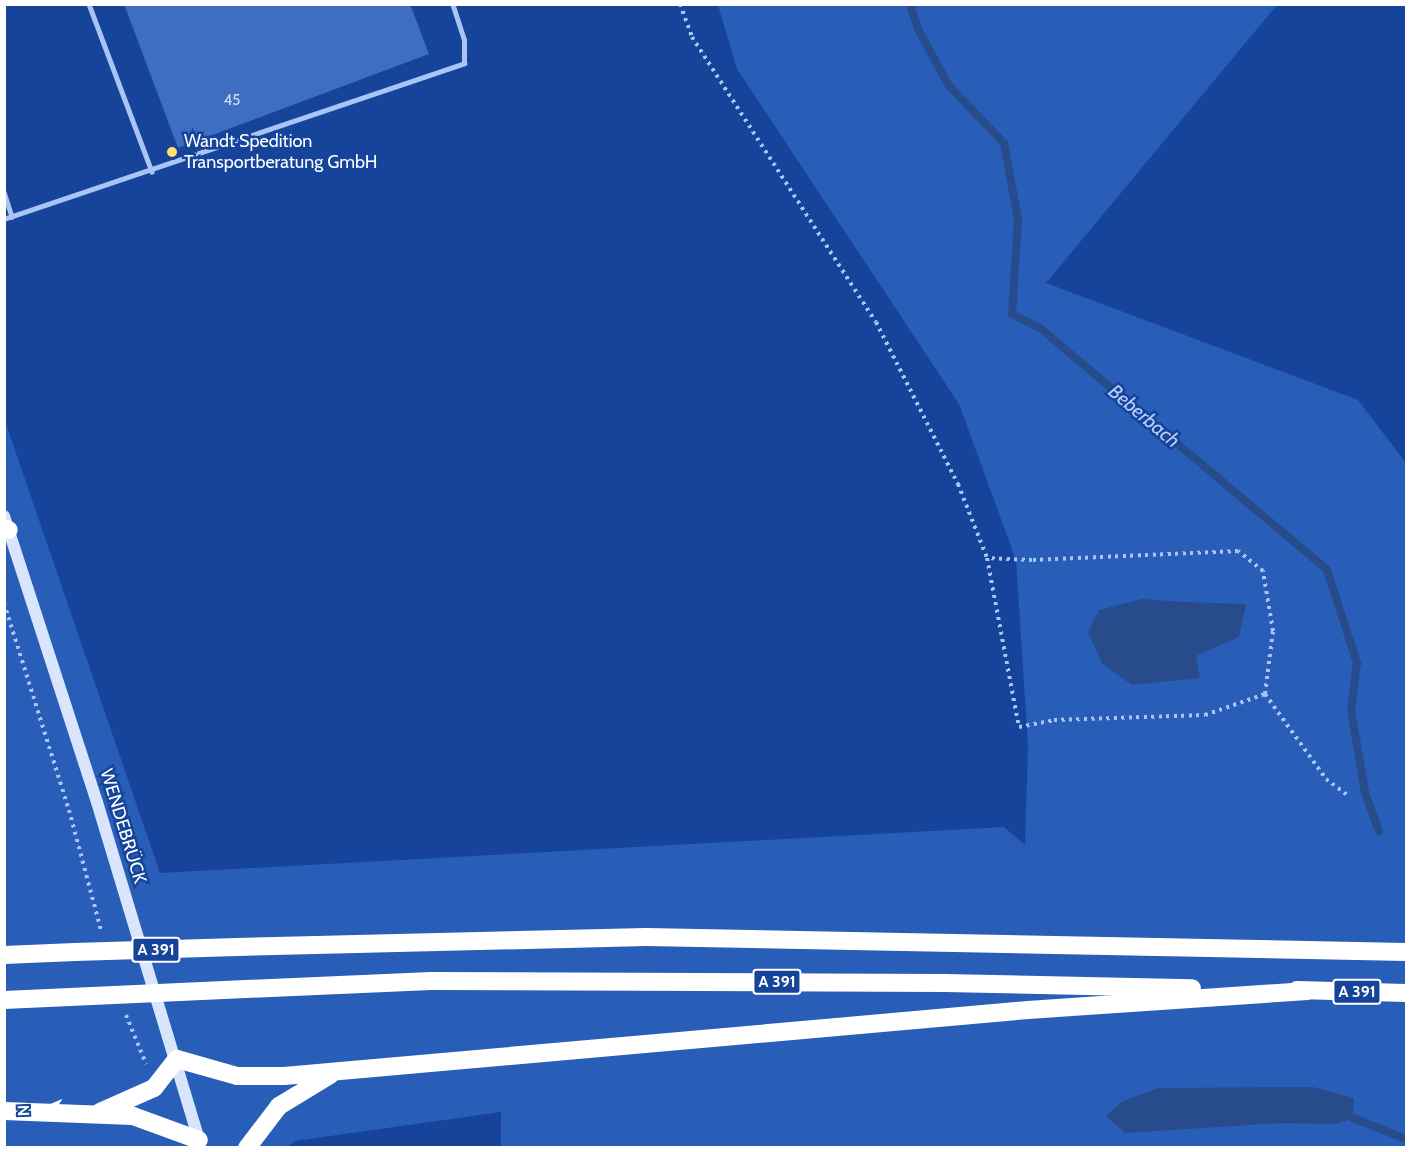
<!DOCTYPE html>
<meta charset="utf-8">
<style>
body{margin:0}
#map{position:relative;width:1411px;height:1152px;overflow:hidden;background:#15449a;font-family:Cabin,sans-serif}
div>[style]{position:absolute}
.green>*{inset:0;background:#285db8}
.water>*{inset:0;background:#284b8c}
.stream>*{height:8px;margin:-4px;padding:0 4px;transform-origin:4px;border-radius:4px;background:#284b8c}
.building>*{inset:0;background:#3d6ec1}
.path>*{height:4px;margin-top:-2px;transform-origin:0;background:repeating-linear-gradient(90deg,#aac4f3 0 3px,transparent 0 7.5px)}
.service>*{height:4.5px;margin:-2.25px;padding:0 2.25px;transform-origin:2.25px;border-radius:2.25px;background:#aac4f3}
.secondary>*{height:12px;margin:-6px;padding:0 6px;transform-origin:6px;border-radius:6px;background:#d9e5fc}
.motorway>*{height:18px;margin:-9px;padding:0 9px;transform-origin:9px;border-radius:9px;background:#fff}
.motorway-bridge>*{height:18px;margin:-9px;padding:0 9px;transform-origin:9px;border-radius:9px;background:#fff}
.dots>*{width:16px;height:16px;translate:-50% -50%;box-sizing:border-box;border:3px solid #15449a;border-radius:50%}
span{translate:-50% -50%;white-space:nowrap;text-align:center;line-height:1.15;-webkit-text-stroke:5px #15449a;paint-order:stroke}
.number-label{font-size:15px;color:#cedbf0}
.number-label span{-webkit-text-stroke-width:0}
.shield-label span{padding:2px 4px;background:#15449a;border:2px solid;border-radius:4px;-webkit-text-stroke-width:0}
.shield-label{font-size:16px;color:#fff;font-weight:700}
.poi-label{font-size:18px;color:#fff}
.left{translate:0 -50%;text-align:left}
.street-label{font-size:18px;color:#fff}
.water-label{font-size:20px;color:#b6cff9;font-style:italic}
.frame{position:absolute;inset:0;border:6px solid #fff;pointer-events:none}
.north{position:absolute;left:12px;top:1080px;width:60px;height:60px;-webkit-text-stroke:4px #15449a;paint-order:stroke;rotate:268deg;font-size:16px;font-weight:700;line-height:24px;text-align:center;color:#fff}
.north::after{content:'';display:block;margin:auto;width:21px;height:27px;background:#fff;clip-path:polygon(50% 0,100% 100%,50% 72%,0 100%)}
</style>
<div id="map">
<div class="green">
<div style="clip-path:polygon(718px 5px,1277px 5px,1046px 283px,1358px 400px,1406px 463px,1406px 1147px,501px 1148px,501px 1112px,295px 1141px,287px 1147px,5px 1147px,4px 418px,160px 873px,1004px 827px,1025px 845px,1028px 745px,1016px 560px,959px 404px,737px 69px)"></div>
</div>
<div class="water">
<div style="clip-path:polygon(1142px 599px,1183px 602px,1246px 604px,1239px 637px,1196px 656px,1200px 678px,1132px 685px,1102px 663px,1088px 632px,1099px 610px)"></div>
<div style="clip-path:polygon(1313px 1087px,1354px 1098px,1353px 1118px,1335px 1124px,1280px 1123px,1125px 1133px,1106px 1116px,1123px 1101px,1159px 1088px)"></div>
</div>
<div class="stream">
<div style="left:910px;top:4px;width:26px;rotate:72deg"></div>
<div style="left:918px;top:29px;width:65px;rotate:61.5deg"></div>
<div style="left:949px;top:86px;width:79px;rotate:46deg"></div>
<div style="left:1004px;top:143px;width:77px;rotate:79.6deg"></div>
<div style="left:1018px;top:219px;width:95px;rotate:93.6deg"></div>
<div style="left:1012px;top:314px;width:31px;rotate:27deg"></div>
<div style="left:1040px;top:328px;width:375px;rotate:40.1deg"></div>
<div style="left:1327px;top:570px;width:98px;rotate:72.1deg"></div>
<div style="left:1357px;top:663px;width:47px;rotate:97.3deg"></div>
<div style="left:1351px;top:710px;width:83px;rotate:80.3deg"></div>
<div style="left:1365px;top:792px;width:42px;rotate:70.7deg"></div>
<div style="left:1353px;top:1118px;width:57px;rotate:21.6deg"></div>
</div>
<div class="building">
<div style="clip-path:polygon(124px 4px,410px 4px,429px 54px,178px 148px)"></div>
</div>
<div class="path">
<div style="left:680px;top:4px;width:35px;rotate:70deg"></div>
<div style="left:692px;top:37px;width:339px;rotate:57.2deg"></div>
<div style="left:876px;top:322px;width:182px;rotate:63.2deg"></div>
<div style="left:958px;top:484px;width:79px;rotate:68.6deg"></div>
<div style="left:987px;top:558px;width:172px;rotate:79.3deg"></div>
<div style="left:1019px;top:727px;width:36px;rotate:-11deg"></div>
<div style="left:1054px;top:720px;width:151px;rotate:-1.9deg"></div>
<div style="left:1205px;top:715px;width:64px;rotate:-19.3deg"></div>
<div style="left:1265px;top:694px;width:64px;rotate:-82.8deg"></div>
<div style="left:1273px;top:631px;width:61px;rotate:-99.5deg"></div>
<div style="left:1263px;top:571px;width:32px;rotate:-141deg"></div>
<div style="left:1238px;top:551px;width:206px;rotate:177.5deg"></div>
<div style="left:1032px;top:560px;width:45px;rotate:-177.5deg"></div>
<div style="left:4px;top:603px;width:217px;rotate:72.6deg"></div>
<div style="left:69px;top:810px;width:124px;rotate:75.1deg"></div>
<div style="left:1265px;top:694px;width:105px;rotate:54.3deg"></div>
<div style="left:1326px;top:779px;width:26px;rotate:37deg"></div>
<div style="left:126px;top:1015px;width:53px;rotate:67.8deg"></div>
</div>
<div class="service">
<div style="left:89px;top:4px;width:179px;rotate:69.4deg"></div>
<div style="left:4px;top:192px;width:26px;rotate:72deg"></div>
<div style="left:4px;top:219px;width:486px;rotate:-18.7deg"></div>
<div style="left:464px;top:63px;width:23px;rotate:-90deg"></div>
<div style="left:464px;top:40px;width:38px;rotate:-108deg"></div>
</div>
<div class="secondary">
<div style="left:4px;top:516px;width:301px;rotate:72deg"></div>
<div style="left:97px;top:802px;width:356px;rotate:73.2deg"></div>
</div>
<div class="motorway">
<div style="left:4px;top:528px;width:5px;rotate:22deg"></div>
<div style="left:237px;top:947px;width:409px;rotate:-1.4deg"></div>
<div style="left:646px;top:937px;width:760px;rotate:1.13deg"></div>
<div style="left:4px;top:955px;width:71px;rotate:-2.4deg"></div>
<div style="left:246px;top:989px;width:185px;rotate:-2.5deg"></div>
<div style="left:431px;top:981px;width:514px;rotate:0.22deg"></div>
<div style="left:945px;top:983px;width:247px;rotate:1.2deg"></div>
<div style="left:1297px;top:990px;width:109px;rotate:1.6deg"></div>
<div style="left:4px;top:1000px;width:88px;rotate:-2.6deg"></div>
<div style="left:4px;top:1111px;width:129px;rotate:2.2deg"></div>
<div style="left:133px;top:1116px;width:70px;rotate:20deg"></div>
<div style="left:100px;top:1112px;width:59px;rotate:-24deg"></div>
<div style="left:154px;top:1088px;width:37px;rotate:-52deg"></div>
<div style="left:177px;top:1059px;width:62px;rotate:15.8deg"></div>
<div style="left:237px;top:1076px;width:47px"></div>
<div style="left:284px;top:1076px;width:747px;rotate:-5.07deg"></div>
<div style="left:1028px;top:1010px;width:280px;rotate:-3.9deg"></div>
<div style="left:247px;top:1148px;width:53px;rotate:-52.7deg"></div>
<div style="left:279px;top:1106px;width:60px;rotate:-31.3deg"></div>
</div>
<div class="motorway-bridge">
<div style="left:75px;top:952px;width:162px;rotate:-1.8deg"></div>
<div style="left:92px;top:996px;width:154px;rotate:-2.6deg"></div>
</div>
<div class="dots">
<div style="left:172px;top:152px;background:#ffe16b"></div>
</div>
<div class="number-label">
<span style="left:232px;top:101px">45</span>
</div>
<div class="shield-label">
<span style="left:156px;top:950px">A 391</span>
<span style="left:777px;top:982px">A 391</span>
<span style="left:1357px;top:992px">A 391</span>
</div>
<div class="poi-label">
<span class="left" style="left:184px;top:152px">Wandt Spedition<br>Transportberatung GmbH</span>
</div>
<div class="street-label">
<span style="left:123px;top:826px;rotate:73deg">WENDEBRÜCK</span>
</div>
<div class="water-label">
<span style="left:1144px;top:416px;rotate:40deg">Beberbach</span>
</div>
<div class="frame"></div>
<div class="north">N</div>
</div>
